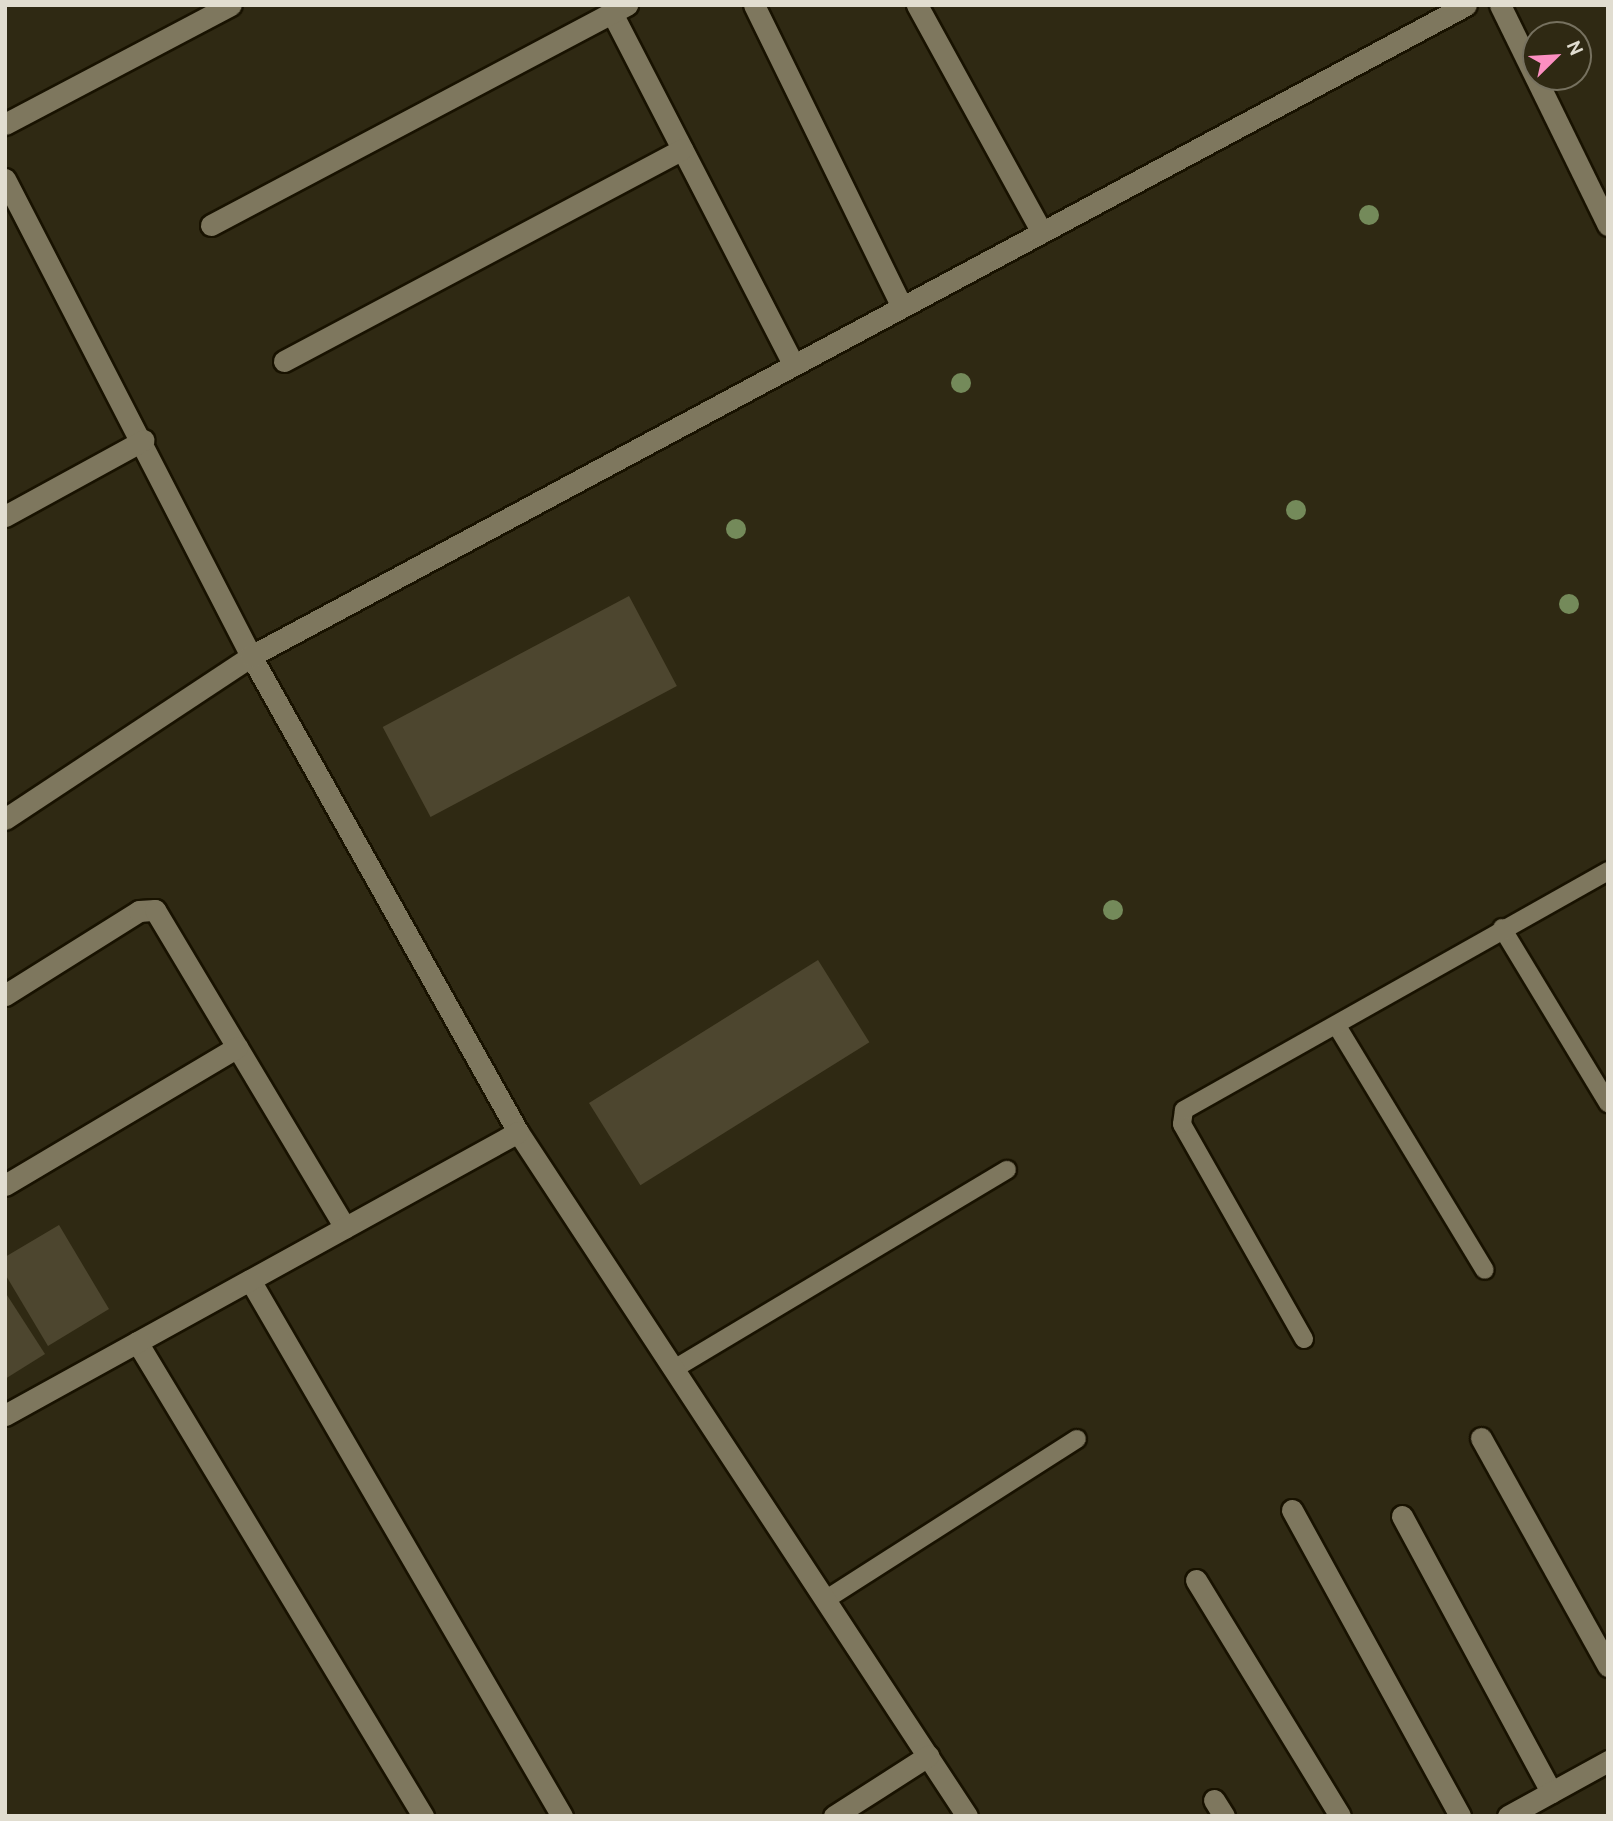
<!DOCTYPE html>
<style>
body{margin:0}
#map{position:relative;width:1613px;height:1821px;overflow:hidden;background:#2f2913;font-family:Cabin,sans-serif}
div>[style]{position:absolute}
.building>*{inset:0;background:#4d462f;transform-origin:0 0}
.roads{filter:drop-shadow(2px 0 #181200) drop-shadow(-2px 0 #181200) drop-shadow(0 2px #181200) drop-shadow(0 -2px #181200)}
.lane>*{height:18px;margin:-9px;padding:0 9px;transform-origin:9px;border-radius:9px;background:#7e775e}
.street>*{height:21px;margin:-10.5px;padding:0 10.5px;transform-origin:10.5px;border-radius:10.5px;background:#7e775e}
.trees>*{width:20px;height:20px;margin:-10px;border-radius:50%;background:#748a5a}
span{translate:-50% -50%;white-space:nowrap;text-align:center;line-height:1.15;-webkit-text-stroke:6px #2f2913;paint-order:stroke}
.frame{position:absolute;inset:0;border:7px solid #e1ddd0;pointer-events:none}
.north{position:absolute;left:1522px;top:21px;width:70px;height:70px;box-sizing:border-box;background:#2f2913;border:2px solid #76715f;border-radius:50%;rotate:66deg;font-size:19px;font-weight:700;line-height:28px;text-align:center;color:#e1ddd0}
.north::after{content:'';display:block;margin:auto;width:24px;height:32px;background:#fc8fc1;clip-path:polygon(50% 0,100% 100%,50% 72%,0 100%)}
</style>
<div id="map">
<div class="building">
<div style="left:629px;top:596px;width:102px;height:279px;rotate:62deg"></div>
<div style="left:818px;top:960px;width:97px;height:270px;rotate:58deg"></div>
<div style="clip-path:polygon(59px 1225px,109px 1309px,48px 1346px,5px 1274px,5px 1257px)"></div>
<div style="clip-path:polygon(5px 1292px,45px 1354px,5px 1379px)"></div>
</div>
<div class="roads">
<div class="lane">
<div style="left:1502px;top:928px;width:205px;rotate:58.8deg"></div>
<div style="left:1337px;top:1026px;width:285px;rotate:58.8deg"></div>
<div style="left:1304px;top:1339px;width:247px;rotate:-119.6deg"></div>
<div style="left:1182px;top:1124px;width:14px;rotate:-82deg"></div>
<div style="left:1184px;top:1110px;width:487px;rotate:-29.4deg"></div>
<div style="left:674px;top:1369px;width:388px;rotate:-30.9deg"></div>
<div style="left:825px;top:1600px;width:299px;rotate:-32.6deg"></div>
</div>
<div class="street">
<div style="left:754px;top:5px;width:336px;rotate:63.9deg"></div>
<div style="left:917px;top:5px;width:259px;rotate:61.2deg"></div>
<div style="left:1500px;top:5px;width:245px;rotate:63.9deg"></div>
<div style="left:612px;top:13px;width:396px;rotate:62.7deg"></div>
<div style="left:5px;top:124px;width:255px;rotate:-27.8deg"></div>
<div style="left:5px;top:179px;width:537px;rotate:62.72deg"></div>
<div style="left:251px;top:656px;width:546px;rotate:60.71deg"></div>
<div style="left:518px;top:1132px;width:818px;rotate:56.72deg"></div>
<div style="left:211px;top:225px;width:471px;rotate:-27.9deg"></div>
<div style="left:284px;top:361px;width:451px;rotate:-28deg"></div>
<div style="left:5px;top:516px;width:158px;rotate:-28.7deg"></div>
<div style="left:5px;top:819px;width:295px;rotate:-33.5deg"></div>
<div style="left:251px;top:656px;width:1378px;rotate:-28.18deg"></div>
<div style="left:5px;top:995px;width:158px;rotate:-32.1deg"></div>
<div style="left:139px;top:911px;width:16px;rotate:-4deg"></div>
<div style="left:155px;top:910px;width:370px;rotate:59.1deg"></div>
<div style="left:5px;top:1185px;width:270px;rotate:-30.7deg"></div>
<div style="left:250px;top:1280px;width:620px;rotate:59.8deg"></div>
<div style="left:137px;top:1342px;width:554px;rotate:58.89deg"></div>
<div style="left:5px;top:1415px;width:586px;rotate:-28.88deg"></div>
<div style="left:1481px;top:1438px;width:261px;rotate:60.9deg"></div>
<div style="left:1292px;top:1510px;width:349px;rotate:61.2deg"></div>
<div style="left:1402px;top:1516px;width:314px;rotate:61.6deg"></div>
<div style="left:1196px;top:1580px;width:276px;rotate:58.6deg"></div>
<div style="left:1214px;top:1800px;width:19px;rotate:58deg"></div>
<div style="left:834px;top:1816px;width:112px;rotate:-32.6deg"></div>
<div style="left:1508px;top:1816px;width:114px;rotate:-28.8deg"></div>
</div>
</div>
<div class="trees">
<div style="left:1369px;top:215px"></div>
<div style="left:961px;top:383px"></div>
<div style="left:1296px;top:510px"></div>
<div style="left:736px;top:529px"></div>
<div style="left:1569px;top:604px"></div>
<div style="left:1113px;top:910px"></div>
</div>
<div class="frame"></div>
<div class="north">N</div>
</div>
